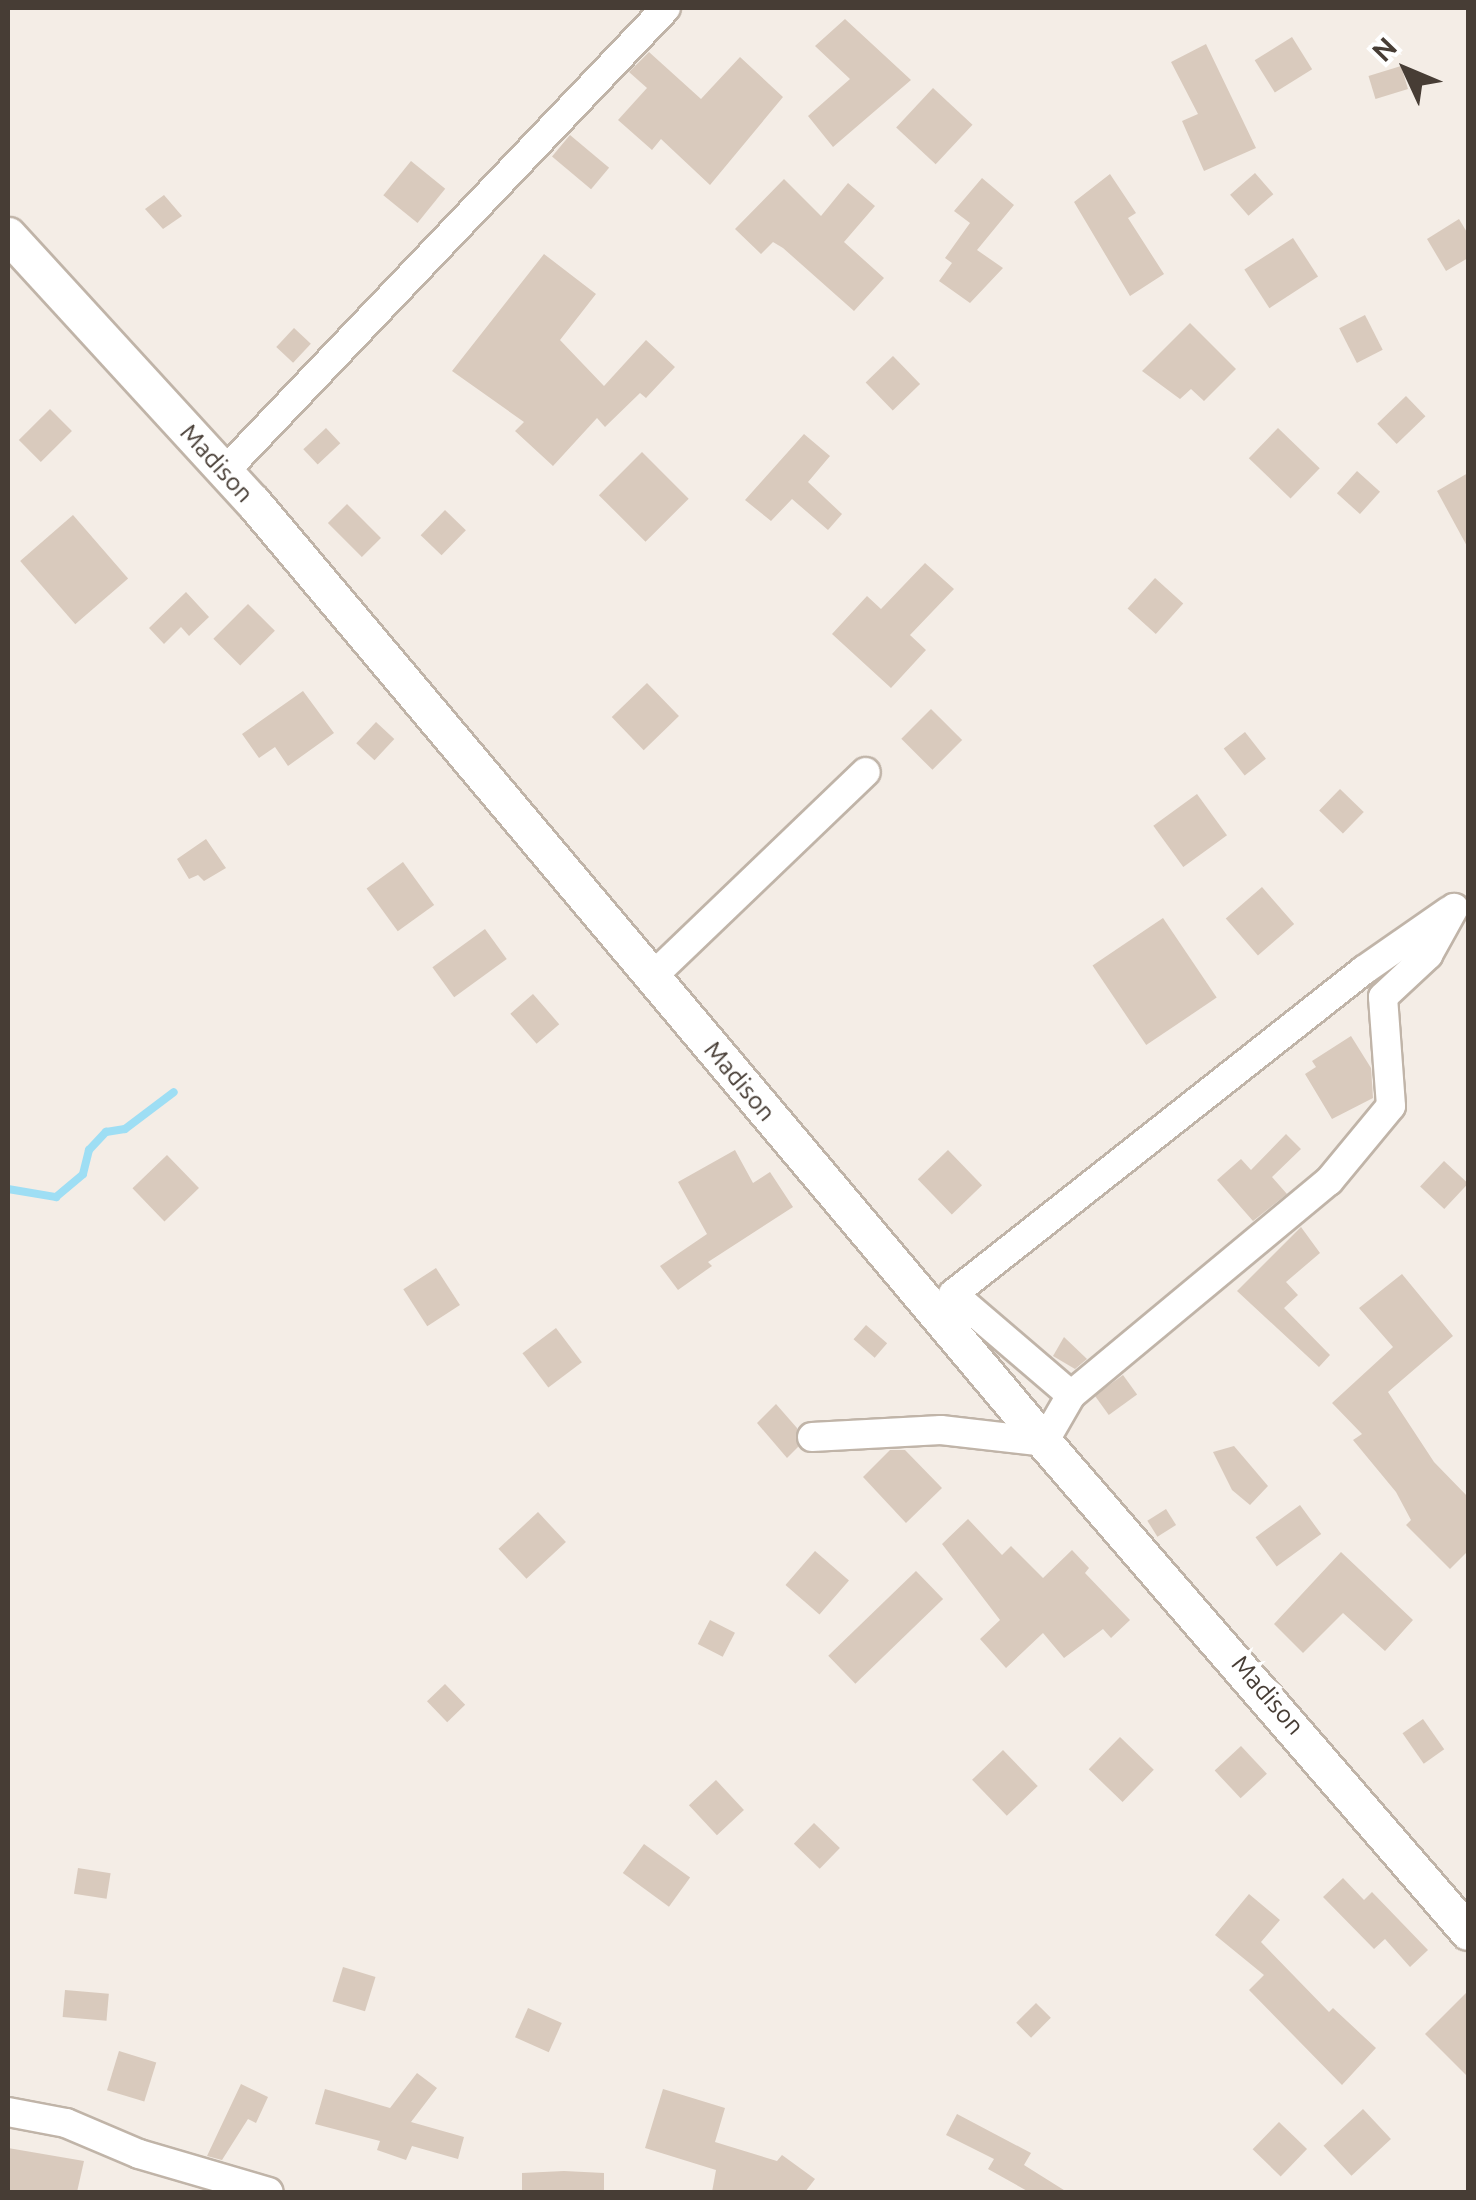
<!DOCTYPE html>
<style>
body{margin:0}
#map{position:relative;width:1476px;height:2200px;overflow:hidden;background:#f4ede6;font-family:Ubuntu,sans-serif}
div>[style]{position:absolute}
.stream>*{height:8px;margin:-4px;padding:0 4px;transform-origin:4px;border-radius:4px;background:#9edef4}
.building>*{inset:0;background:#d9cabd;transform-origin:0 0}
.roads{filter:drop-shadow(2px 0 #c0b4a8) drop-shadow(-2px 0 #c0b4a8) drop-shadow(0 2px #c0b4a8) drop-shadow(0 -2px #c0b4a8)}
.minor>*{height:28px;margin:-14px;padding:0 14px;transform-origin:14px;border-radius:14px;background:#fff}
.tertiary>*{height:35px;margin:-17.5px;padding:0 17.5px;transform-origin:17.5px;border-radius:17.5px;background:#fff}
span{translate:-50% -50%;white-space:nowrap;text-align:center;line-height:1.15;-webkit-text-stroke:9px #fff;paint-order:stroke}
.street-label{font-size:25px;color:#473d35}
.frame{position:absolute;inset:0;border:10px solid #473d35;pointer-events:none}
.north{position:absolute;left:1356px;top:20px;width:100px;height:100px;-webkit-text-stroke:8px #fff;paint-order:stroke;rotate:314deg;font-size:28px;font-weight:700;line-height:40px;text-align:center;color:#473d35}
.north::after{content:'';display:block;margin:auto;width:35px;height:45px;background:#473d35;clip-path:polygon(50% 0,100% 100%,50% 72%,0 100%)}
</style>
<div id="map">
<div class="stream">
<div style="left:8px;top:1189px;width:49px;rotate:9.5deg"></div>
<div style="left:56px;top:1197px;width:35px;rotate:-40deg"></div>
<div style="left:83px;top:1174px;width:25px;rotate:-76deg"></div>
<div style="left:89px;top:1150px;width:25px;rotate:-47deg"></div>
<div style="left:106px;top:1132px;width:19px;rotate:-9deg"></div>
<div style="left:125px;top:1129px;width:61px;rotate:-37.1deg"></div>
</div>
<div class="building">
<div style="clip-path:polygon(845px 19px,911px 80px,833px 147px,808px 116px,850px 79px,815px 46px)"></div>
<div style="left:1292px;top:37px;width:38px;height:44px;rotate:58deg"></div>
<div style="clip-path:polygon(1206px 44px,1256px 148px,1204px 171px,1182px 121px,1198px 114px,1171px 62px)"></div>
<div style="clip-path:polygon(649px 52px,701px 99px,740px 57px,783px 97px,710px 185px,661px 139px,652px 150px,618px 120px,647px 88px,629px 72px)"></div>
<div style="left:1401px;top:66px;width:24px;height:34px;rotate:73deg"></div>
<div style="left:933px;top:88px;width:54px;height:54px;rotate:43deg"></div>
<div style="left:570px;top:135px;width:51px;height:28px;rotate:40deg"></div>
<div style="left:411px;top:161px;width:44px;height:44px;rotate:39deg"></div>
<div style="left:1255px;top:173px;width:28px;height:33px;rotate:49deg"></div>
<div style="clip-path:polygon(1110px 174px,1136px 213px,1128px 218px,1164px 274px,1130px 296px,1074px 202px)"></div>
<div style="clip-path:polygon(982px 178px,1014px 205px,977px 250px,1003px 268px,970px 303px,939px 281px,952px 263px,945px 258px,970px 223px,954px 211px)"></div>
<div style="clip-path:polygon(784px 179px,821px 216px,848px 183px,875px 206px,844px 242px,884px 278px,854px 311px,783px 248px,773px 242px,761px 254px,735px 229px)"></div>
<div style="clip-path:polygon(164px 195px,182px 216px,163px 229px,145px 209px)"></div>
<div style="clip-path:polygon(1459px 219px,1468px 234px,1468px 258px,1446px 271px,1427px 239px)"></div>
<div style="left:1293px;top:238px;width:46px;height:58px;rotate:57deg"></div>
<div style="clip-path:polygon(544px 254px,596px 294px,560px 340px,604px 386px,646px 340px,675px 367px,646px 398px,640px 393px,605px 427px,597px 418px,553px 466px,515px 431px,524px 422px,452px 371px)"></div>
<div style="left:1365px;top:315px;width:39px;height:29px;rotate:63deg"></div>
<div style="clip-path:polygon(1190px 323px,1236px 369px,1204px 401px,1191px 389px,1180px 399px,1142px 371px)"></div>
<div style="left:294px;top:328px;width:23px;height:26px;rotate:43deg"></div>
<div style="left:893px;top:356px;width:39px;height:38px;rotate:46deg"></div>
<div style="left:1406px;top:396px;width:28px;height:40px;rotate:46deg"></div>
<div style="left:50px;top:409px;width:31px;height:44px;rotate:45deg"></div>
<div style="left:326px;top:428px;width:21px;height:31px;rotate:47deg"></div>
<div style="left:1278px;top:428px;width:58px;height:42px;rotate:44deg"></div>
<div style="clip-path:polygon(804px 434px,830px 456px,808px 482px,842px 514px,828px 530px,792px 499px,771px 521px,745px 500px)"></div>
<div style="left:642px;top:452px;width:66px;height:61px;rotate:45deg"></div>
<div style="left:1357px;top:471px;width:31px;height:30px;rotate:42deg"></div>
<div style="clip-path:polygon(1468px 473px,1468px 548px,1437px 491px)"></div>
<div style="left:347px;top:504px;width:48px;height:27px;rotate:45deg"></div>
<div style="left:445px;top:510px;width:29px;height:35px;rotate:44deg"></div>
<div style="left:73px;top:515px;width:84px;height:70px;rotate:49deg"></div>
<div style="clip-path:polygon(925px 563px,954px 589px,910px 635px,926px 650px,891px 688px,832px 634px,867px 596px,881px 609px)"></div>
<div style="left:1155px;top:578px;width:38px;height:41px;rotate:42deg"></div>
<div style="clip-path:polygon(186px 592px,209px 617px,189px 636px,181px 627px,164px 644px,149px 628px)"></div>
<div style="left:248px;top:604px;width:38px;height:49px;rotate:45deg"></div>
<div style="left:647px;top:683px;width:46px;height:49px;rotate:46deg"></div>
<div style="clip-path:polygon(303px 691px,334px 733px,288px 766px,275px 747px,259px 758px,242px 734px)"></div>
<div style="left:931px;top:709px;width:44px;height:42px;rotate:45deg"></div>
<div style="left:376px;top:722px;width:25px;height:29px;rotate:43deg"></div>
<div style="left:1245px;top:732px;width:34px;height:27px;rotate:52deg"></div>
<div style="left:1340px;top:789px;width:33px;height:30px;rotate:44deg"></div>
<div style="left:1197px;top:794px;width:51px;height:54px;rotate:54deg"></div>
<div style="clip-path:polygon(206px 839px,226px 868px,204px 881px,198px 875px,189px 879px,177px 859px)"></div>
<div style="left:403px;top:862px;width:53px;height:45px;rotate:54deg"></div>
<div style="left:1262px;top:887px;width:49px;height:48px;rotate:49deg"></div>
<div style="left:1163px;top:918px;width:96px;height:85px;rotate:56deg"></div>
<div style="left:485px;top:929px;width:37px;height:65px;rotate:54deg"></div>
<div style="left:533px;top:994px;width:40px;height:30px;rotate:49deg"></div>
<div style="clip-path:polygon(1351px 1036px,1371px 1068px,1373px 1098px,1332px 1119px,1305px 1074px,1316px 1067px,1312px 1061px)"></div>
<div style="clip-path:polygon(1286px 1134px,1301px 1149px,1272px 1177px,1287px 1194px,1253px 1221px,1217px 1180px,1241px 1159px,1251px 1170px)"></div>
<div style="clip-path:polygon(735px 1150px,753px 1183px,770px 1172px,793px 1207px,708px 1262px,712px 1266px,678px 1290px,660px 1266px,707px 1234px,678px 1182px)"></div>
<div style="left:948px;top:1150px;width:49px;height:42px;rotate:46deg"></div>
<div style="left:167px;top:1155px;width:46px;height:48px;rotate:46deg"></div>
<div style="left:1444px;top:1161px;width:33px;height:35px;rotate:43deg"></div>
<div style="clip-path:polygon(1301px 1227px,1320px 1253px,1286px 1282px,1298px 1295px,1284px 1308px,1330px 1355px,1319px 1367px,1237px 1291px)"></div>
<div style="left:436px;top:1268px;width:44px;height:39px;rotate:57deg"></div>
<div style="clip-path:polygon(1402px 1274px,1453px 1336px,1388px 1392px,1434px 1462px,1468px 1497px,1468px 1551px,1450px 1569px,1406px 1525px,1411px 1520px,1396px 1492px,1353px 1440px,1362px 1434px,1332px 1403px,1393px 1347px,1359px 1308px)"></div>
<div style="left:866px;top:1325px;width:28px;height:19px;rotate:41deg"></div>
<div style="left:556px;top:1328px;width:43px;height:42px;rotate:53deg"></div>
<div style="clip-path:polygon(1064px 1337px,1087px 1359px,1075px 1369px,1053px 1356px)"></div>
<div style="left:1123px;top:1375px;width:24px;height:35px;rotate:54deg"></div>
<div style="clip-path:polygon(776px 1404px,797px 1428px,798px 1447px,787px 1458px,757px 1423px)"></div>
<div style="clip-path:polygon(1234px 1446px,1268px 1486px,1250px 1505px,1232px 1490px,1213px 1452px)"></div>
<div style="clip-path:polygon(890px 1450px,905px 1450px,942px 1488px,906px 1523px,863px 1477px)"></div>
<div style="left:1300px;top:1505px;width:36px;height:55px;rotate:54deg"></div>
<div style="left:1166px;top:1509px;width:19px;height:22px;rotate:58deg"></div>
<div style="left:538px;top:1512px;width:41px;height:54px;rotate:47deg"></div>
<div style="clip-path:polygon(968px 1519px,1002px 1555px,1011px 1546px,1043px 1578px,1072px 1550px,1089px 1568px,1085px 1573px,1130px 1620px,1111px 1638px,1103px 1629px,1064px 1658px,1043px 1633px,1006px 1668px,980px 1639px,1000px 1620px,942px 1544px)"></div>
<div style="left:815px;top:1551px;width:45px;height:45px;rotate:41deg"></div>
<div style="clip-path:polygon(1341px 1552px,1413px 1620px,1385px 1651px,1343px 1613px,1303px 1653px,1274px 1624px)"></div>
<div style="left:916px;top:1571px;width:39px;height:122px;rotate:46deg"></div>
<div style="left:710px;top:1620px;width:28px;height:27px;rotate:27deg"></div>
<div style="left:445px;top:1684px;width:29px;height:25px;rotate:46deg"></div>
<div style="left:1423px;top:1719px;width:37px;height:25px;rotate:55deg"></div>
<div style="left:1120px;top:1737px;width:47px;height:45px;rotate:44deg"></div>
<div style="left:1241px;top:1746px;width:38px;height:36px;rotate:47deg"></div>
<div style="left:1003px;top:1750px;width:50px;height:43px;rotate:46deg"></div>
<div style="left:716px;top:1780px;width:41px;height:37px;rotate:47deg"></div>
<div style="left:814px;top:1823px;width:36px;height:29px;rotate:44deg"></div>
<div style="left:644px;top:1844px;width:57px;height:36px;rotate:36deg"></div>
<div style="left:78px;top:1868px;width:33px;height:26px;rotate:9deg"></div>
<div style="clip-path:polygon(1343px 1878px,1364px 1900px,1372px 1892px,1428px 1950px,1410px 1967px,1385px 1939px,1374px 1949px,1323px 1897px)"></div>
<div style="clip-path:polygon(1249px 1894px,1280px 1920px,1261px 1942px,1329px 2012px,1333px 2008px,1376px 2048px,1342px 2085px,1249px 1990px,1264px 1975px,1215px 1935px)"></div>
<div style="left:343px;top:1967px;width:34px;height:36px;rotate:17deg"></div>
<div style="left:65px;top:1990px;width:44px;height:27px;rotate:5deg"></div>
<div style="clip-path:polygon(1468px 1991px,1468px 2077px,1425px 2034px)"></div>
<div style="left:1036px;top:2003px;width:21px;height:28px;rotate:45deg"></div>
<div style="left:528px;top:2008px;width:37px;height:32px;rotate:24deg"></div>
<div style="left:119px;top:2051px;width:39px;height:41px;rotate:17deg"></div>
<div style="clip-path:polygon(417px 2073px,437px 2088px,411px 2122px,464px 2137px,458px 2159px,412px 2146px,406px 2160px,377px 2150px,380px 2141px,315px 2124px,325px 2089px,390px 2108px)"></div>
<div style="clip-path:polygon(241px 2084px,268px 2097px,256px 2123px,248px 2119px,222px 2160px,207px 2156px)"></div>
<div style="clip-path:polygon(663px 2089px,725px 2108px,715px 2142px,777px 2161px,782px 2155px,815px 2179px,805px 2192px,712px 2192px,716px 2170px,645px 2148px)"></div>
<div style="left:1363px;top:2109px;width:41px;height:54px;rotate:47deg"></div>
<div style="clip-path:polygon(957px 2114px,1031px 2153px,1024px 2165px,1067px 2192px,1029px 2192px,988px 2169px,994px 2159px,946px 2135px)"></div>
<div style="left:1279px;top:2122px;width:39px;height:38px;rotate:44deg"></div>
<div style="clip-path:polygon(8px 2148px,84px 2161px,77px 2192px,8px 2192px)"></div>
<div style="clip-path:polygon(564px 2171px,604px 2173px,604px 2192px,522px 2192px,522px 2173px)"></div>
</div>
<div class="roads">
<div class="minor">
<div style="left:225px;top:471px;width:639px;rotate:-46.39deg"></div>
<div style="left:652px;top:977px;width:296px;rotate:-43.8deg"></div>
<div style="left:1071px;top:1395px;width:155px;rotate:-139.4deg"></div>
<div style="left:953px;top:1294px;width:523px;rotate:-38.25deg"></div>
<div style="left:1364px;top:970px;width:103px;rotate:-34.8deg"></div>
<div style="left:812px;top:1437px;width:129px;rotate:-3.1deg"></div>
<div style="left:941px;top:1430px;width:104px;rotate:6.6deg"></div>
<div style="left:1044px;top:1442px;width:54px;rotate:-60.1deg"></div>
<div style="left:1071px;top:1395px;width:335px;rotate:-39.7deg"></div>
<div style="left:1329px;top:1181px;width:97px;rotate:-50.4deg"></div>
<div style="left:1391px;top:1106px;width:109px;rotate:-94.2deg"></div>
<div style="left:1383px;top:997px;width:62px;rotate:-43deg"></div>
<div style="left:1428px;top:955px;width:54px;rotate:-61deg"></div>
<div style="left:8px;top:2112px;width:59px;rotate:10.7deg"></div>
<div style="left:66px;top:2123px;width:79px;rotate:23deg"></div>
<div style="left:139px;top:2154px;width:135px;rotate:16.3deg"></div>
</div>
<div class="tertiary">
<div style="left:8px;top:235px;width:362px;rotate:47.5deg"></div>
<div style="left:253px;top:502px;width:1229px;rotate:49.92deg"></div>
<div style="left:1044px;top:1442px;width:648px;rotate:49.13deg"></div>
</div>
</div>
<div class="street-label">
<span style="left:217px;top:463px;rotate:48deg">Madison</span>
<span style="left:740px;top:1081px;rotate:50deg">Madison</span>
<span style="left:1268px;top:1695px;rotate:49deg">Madison</span>
</div>
<div class="frame"></div>
<div class="north">N</div>
</div>
